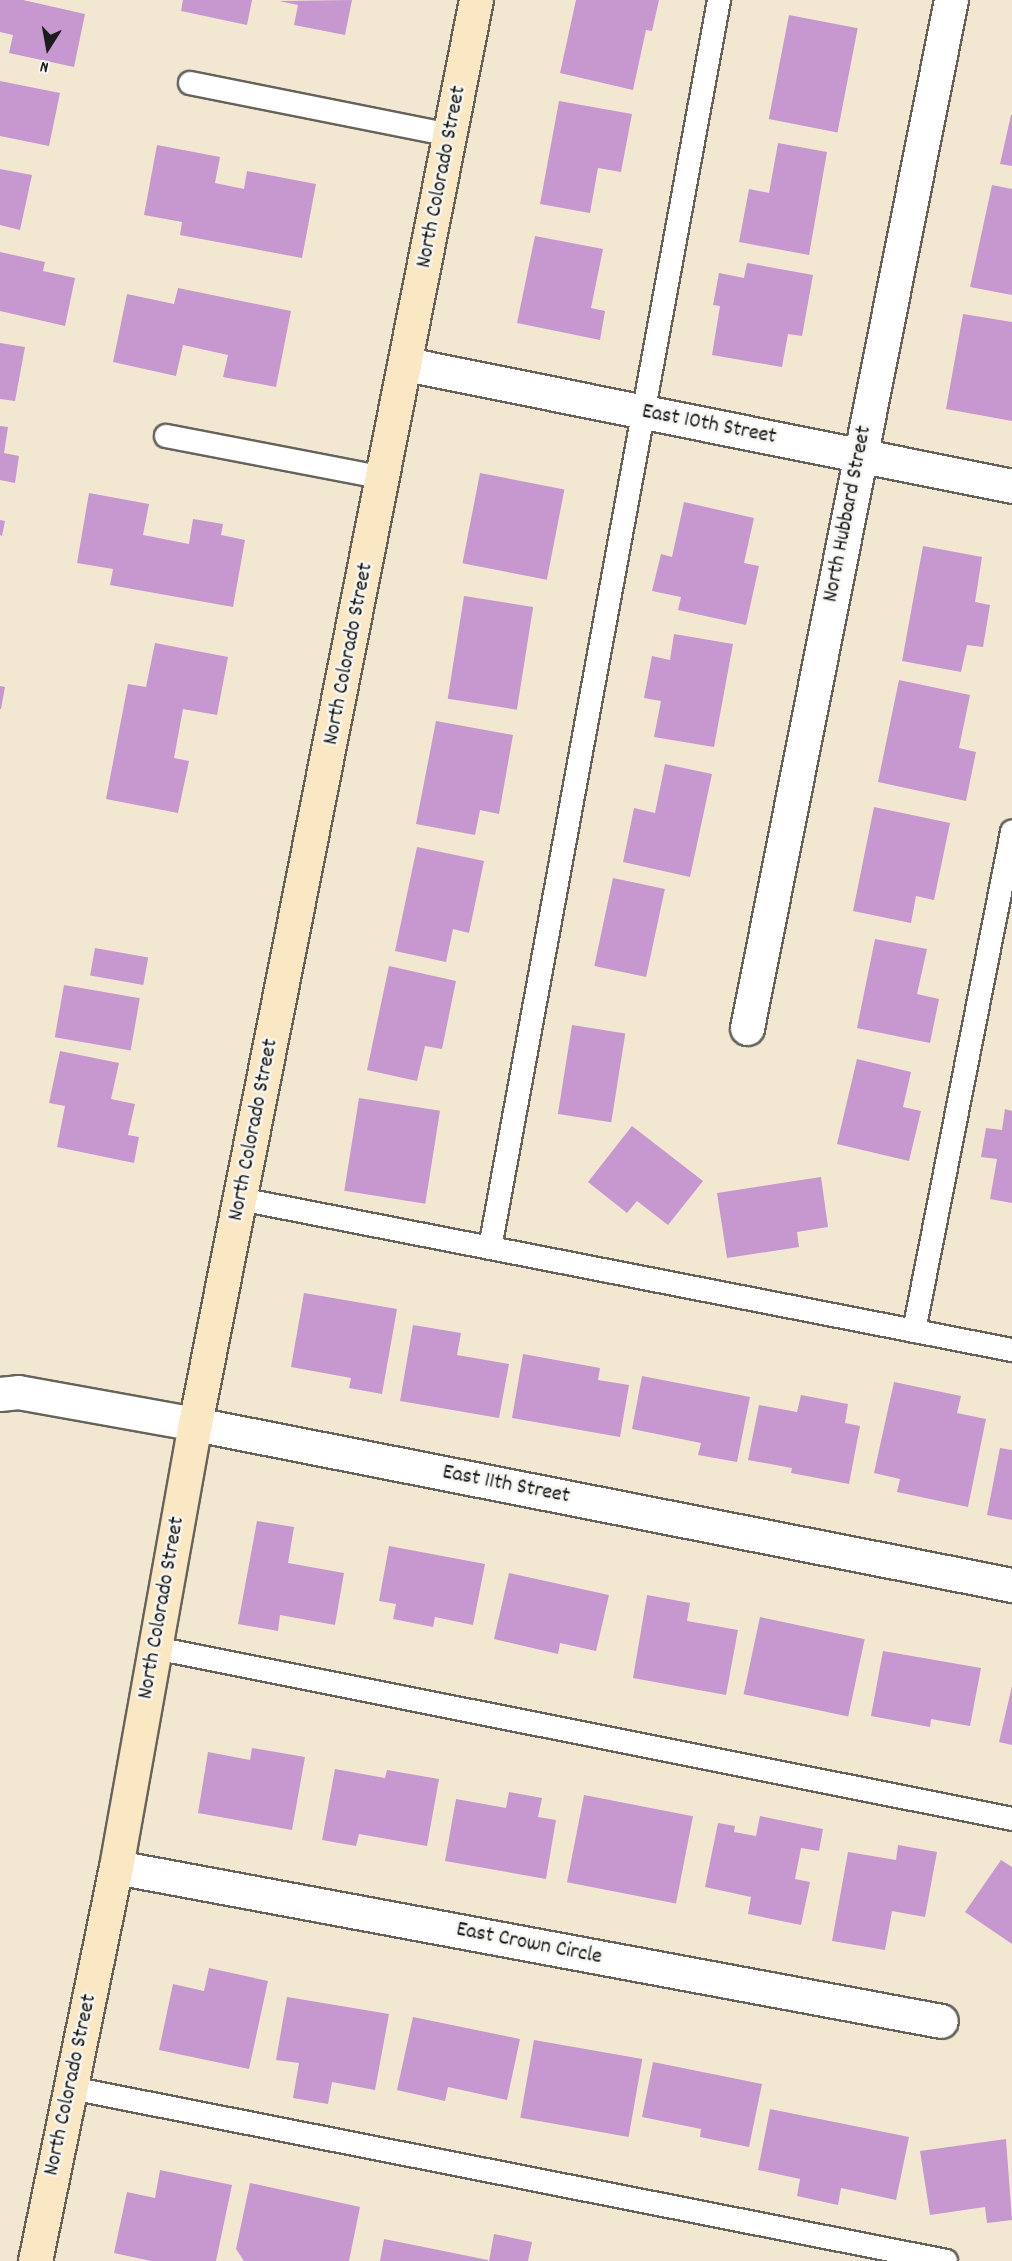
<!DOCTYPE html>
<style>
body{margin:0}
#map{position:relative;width:1012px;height:2261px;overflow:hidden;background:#f2e8d2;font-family:Dekko,sans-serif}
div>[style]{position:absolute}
.building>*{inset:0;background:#c797cf;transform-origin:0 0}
.roads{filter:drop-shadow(2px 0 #67635c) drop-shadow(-2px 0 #67635c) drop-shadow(0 2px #67635c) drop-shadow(0 -2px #67635c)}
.lane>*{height:22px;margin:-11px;padding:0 11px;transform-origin:11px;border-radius:11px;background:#fff}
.street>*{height:33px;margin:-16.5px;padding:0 16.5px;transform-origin:16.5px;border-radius:16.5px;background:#fff}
.secondary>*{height:33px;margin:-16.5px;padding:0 16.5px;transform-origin:16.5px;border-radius:16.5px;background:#fae7c3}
span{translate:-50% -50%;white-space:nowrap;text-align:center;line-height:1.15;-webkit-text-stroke:5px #f6f6f2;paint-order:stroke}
.street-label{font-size:22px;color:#1c1c1c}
.north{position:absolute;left:18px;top:18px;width:60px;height:60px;-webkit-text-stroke:4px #f6f6f2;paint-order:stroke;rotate:191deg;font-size:16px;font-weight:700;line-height:24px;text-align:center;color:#1c1c1c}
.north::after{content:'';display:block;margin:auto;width:21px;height:27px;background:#1c1c1c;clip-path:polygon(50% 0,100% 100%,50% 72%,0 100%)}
</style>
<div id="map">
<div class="building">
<div style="clip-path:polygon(0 0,23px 0,85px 14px,74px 67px,9px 53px,13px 35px,0 32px)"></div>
<div style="clip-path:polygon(183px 0,252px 0,247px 25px,181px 11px)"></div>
<div style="clip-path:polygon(352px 0,345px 35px,294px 25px,298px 5px,279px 1px)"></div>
<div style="clip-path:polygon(576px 0,659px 0,652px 31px,646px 30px,633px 90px,560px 73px)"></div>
<div style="left:789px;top:15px;width:70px;height:106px;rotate:11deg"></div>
<div style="clip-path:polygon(0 81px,60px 93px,49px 146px,0 136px)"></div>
<div style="clip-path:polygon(559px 101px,632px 114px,621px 172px,598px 168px,590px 213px,540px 204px)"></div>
<div style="clip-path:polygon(1011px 115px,1012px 115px,1012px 166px,1000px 164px)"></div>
<div style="clip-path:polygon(778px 143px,827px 152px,809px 255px,739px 242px,749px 189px,769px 193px)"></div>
<div style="clip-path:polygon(157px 145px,220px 157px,215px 183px,244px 189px,247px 171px,316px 184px,302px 258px,180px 235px,182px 222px,144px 215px)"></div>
<div style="clip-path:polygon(0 169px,32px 175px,20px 230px,0 225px)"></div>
<div style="clip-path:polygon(992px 185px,1012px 189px,1012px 295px,970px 287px)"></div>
<div style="clip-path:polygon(535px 236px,603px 249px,591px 308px,605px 311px,600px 340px,517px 323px)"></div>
<div style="clip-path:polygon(0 252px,45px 262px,43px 271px,75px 278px,65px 326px,0 311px)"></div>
<div style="clip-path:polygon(747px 263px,813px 275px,802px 336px,788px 334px,782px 367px,712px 355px,720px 306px,713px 305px,719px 273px,744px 278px)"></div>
<div style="clip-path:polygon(178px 288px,291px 311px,276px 387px,223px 377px,228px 355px,183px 345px,176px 376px,113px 362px,127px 294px,174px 304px)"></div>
<div style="clip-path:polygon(963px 314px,1012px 322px,1012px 421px,946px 409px)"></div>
<div style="clip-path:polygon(0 343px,25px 347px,15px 401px,0 399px)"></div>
<div style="clip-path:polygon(0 426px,8px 427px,4px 453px,19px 456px,15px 483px,0 480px)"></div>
<div style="left:480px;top:473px;width:86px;height:92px;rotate:11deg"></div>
<div style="clip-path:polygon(89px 493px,149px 504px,143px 535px,189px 544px,193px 519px,223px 524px,221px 535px,245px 540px,233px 607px,110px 585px,113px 569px,77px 563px)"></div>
<div style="clip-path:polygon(684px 502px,754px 518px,744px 563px,759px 566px,746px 625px,678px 610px,681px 597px,652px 591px,661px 554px,672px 557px)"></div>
<div style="clip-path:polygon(0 520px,5px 521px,2px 536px,0 535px)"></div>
<div style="clip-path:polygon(923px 546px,982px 557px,975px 602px,990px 605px,983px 647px,967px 645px,961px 672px,902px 661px)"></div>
<div style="left:464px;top:596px;width:70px;height:104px;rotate:9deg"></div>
<div style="clip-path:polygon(674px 634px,733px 644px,714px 747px,654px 737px,661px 701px,644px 698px,652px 656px,670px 660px)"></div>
<div style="clip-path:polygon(155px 643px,228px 657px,217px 715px,183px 709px,174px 758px,189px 761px,178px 813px,106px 799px,128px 684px,146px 687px)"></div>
<div style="clip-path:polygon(899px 680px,970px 695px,959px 748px,976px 752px,966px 801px,878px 782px)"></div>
<div style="clip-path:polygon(0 686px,5px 687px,1px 709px,0 709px)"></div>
<div style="clip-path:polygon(436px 721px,513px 735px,499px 814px,480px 810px,475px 835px,416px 824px)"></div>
<div style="clip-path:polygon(665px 764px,712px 774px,690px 877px,623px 862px,634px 808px,655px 813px)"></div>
<div style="clip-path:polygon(874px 807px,950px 823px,934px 900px,916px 896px,911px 923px,853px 911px)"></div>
<div style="clip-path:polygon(417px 847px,484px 861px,469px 933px,453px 929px,446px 962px,395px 951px)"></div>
<div style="left:613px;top:878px;width:53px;height:90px;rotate:12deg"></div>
<div style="clip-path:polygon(875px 939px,927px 949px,917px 994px,939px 999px,930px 1043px,857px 1028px)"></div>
<div style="left:95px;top:948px;width:54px;height:28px;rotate:10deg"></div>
<div style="clip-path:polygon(389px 966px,456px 981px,442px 1049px,425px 1046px,417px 1081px,367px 1070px)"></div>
<div style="left:64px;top:985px;width:77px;height:53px;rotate:10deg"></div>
<div style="left:572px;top:1025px;width:54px;height:90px;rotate:9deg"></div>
<div style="clip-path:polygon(60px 1051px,119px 1063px,111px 1099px,135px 1104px,128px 1135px,139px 1137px,134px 1163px,57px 1147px,65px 1106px,49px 1103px)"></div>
<div style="clip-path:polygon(857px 1059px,911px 1072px,903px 1107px,921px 1111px,909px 1161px,837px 1144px)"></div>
<div style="left:359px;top:1098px;width:82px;height:94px;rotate:9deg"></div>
<div style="clip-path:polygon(1005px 1109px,1012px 1111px,1012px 1203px,990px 1199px,997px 1159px,981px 1157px,986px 1128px,1002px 1130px)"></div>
<div style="clip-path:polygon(632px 1126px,703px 1181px,668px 1225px,637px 1201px,627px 1213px,588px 1182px)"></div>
<div style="clip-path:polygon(821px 1177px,828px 1227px,797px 1232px,799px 1247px,727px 1258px,717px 1193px)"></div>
<div style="clip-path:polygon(304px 1293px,397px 1309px,382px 1394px,349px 1388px,351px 1378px,291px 1367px)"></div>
<div style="clip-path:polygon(413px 1325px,461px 1333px,457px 1355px,509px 1364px,499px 1418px,400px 1401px)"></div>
<div style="clip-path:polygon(523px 1354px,600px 1368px,598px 1380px,629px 1385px,620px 1437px,512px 1418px)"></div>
<div style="clip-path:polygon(642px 1376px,750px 1397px,737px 1462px,698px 1455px,701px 1443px,632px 1429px)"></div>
<div style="clip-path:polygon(894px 1382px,961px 1396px,957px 1413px,986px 1419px,968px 1507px,897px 1492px,900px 1479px,874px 1473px)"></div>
<div style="clip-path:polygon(801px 1395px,848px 1404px,845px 1423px,860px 1426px,849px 1484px,791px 1473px,792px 1468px,748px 1460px,759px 1405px,797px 1412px)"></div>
<div style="clip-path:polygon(1000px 1448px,1012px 1450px,1012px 1520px,987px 1515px)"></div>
<div style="clip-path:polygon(257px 1521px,294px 1527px,288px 1563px,344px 1573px,335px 1625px,280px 1615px,278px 1631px,238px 1624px)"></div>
<div style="clip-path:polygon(389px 1546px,485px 1564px,473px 1625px,435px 1617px,433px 1627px,393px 1619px,396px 1604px,379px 1601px)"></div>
<div style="clip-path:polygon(509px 1573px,609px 1595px,596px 1651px,560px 1643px,558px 1654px,494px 1639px)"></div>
<div style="clip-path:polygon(647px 1595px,690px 1603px,687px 1621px,738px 1630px,726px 1695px,633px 1678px)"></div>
<div style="left:760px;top:1617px;width:107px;height:79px;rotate:12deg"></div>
<div style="clip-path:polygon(883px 1651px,981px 1668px,970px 1726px,931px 1719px,930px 1727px,871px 1716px)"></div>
<div style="clip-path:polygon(1012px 1686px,1012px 1745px,999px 1742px)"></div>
<div style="clip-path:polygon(252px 1748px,305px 1757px,292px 1830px,198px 1813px,208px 1752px,250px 1760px)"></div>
<div style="clip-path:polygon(335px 1769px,385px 1778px,387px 1770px,439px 1779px,427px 1846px,359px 1834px,356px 1846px,322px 1840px)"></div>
<div style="clip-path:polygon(509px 1792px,542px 1798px,538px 1817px,556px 1820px,546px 1879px,445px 1861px,456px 1799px,506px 1808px)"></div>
<div style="left:584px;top:1795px;width:111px;height:89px;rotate:11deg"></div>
<div style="clip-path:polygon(760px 1816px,823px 1829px,819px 1851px,801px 1848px,795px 1879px,810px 1882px,801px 1925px,748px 1914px,751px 1897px,705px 1887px,718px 1823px,735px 1826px,734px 1832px,756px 1836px)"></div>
<div style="clip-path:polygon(898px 1845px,937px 1852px,925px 1917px,892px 1911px,885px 1950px,832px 1941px,848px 1852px,896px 1860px)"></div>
<div style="clip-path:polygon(1001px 1860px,1012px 1867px,1012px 1944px,965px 1912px)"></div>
<div style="clip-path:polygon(209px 1968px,268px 1981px,249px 2069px,159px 2050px,173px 1984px,204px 1991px)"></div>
<div style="clip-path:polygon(287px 1997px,389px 2014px,375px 2090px,332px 2082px,328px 2104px,293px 2098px,299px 2063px,276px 2060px)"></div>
<div style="clip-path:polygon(413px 2017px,520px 2039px,507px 2100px,448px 2087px,445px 2101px,397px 2090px)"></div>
<div style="left:534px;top:2040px;width:110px;height:79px;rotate:10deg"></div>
<div style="clip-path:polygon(653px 2062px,762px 2084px,749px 2147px,700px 2137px,701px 2129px,642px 2117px)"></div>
<div style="clip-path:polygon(770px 2109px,909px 2137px,896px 2200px,841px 2188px,838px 2205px,797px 2196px,800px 2179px,758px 2170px)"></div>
<div style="clip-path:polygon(1006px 2139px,1012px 2220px,987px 2223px,985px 2207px,930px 2215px,920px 2151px)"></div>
<div style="clip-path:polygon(160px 2170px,232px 2185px,216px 2261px,151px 2261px,114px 2253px,127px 2192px,155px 2198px)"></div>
<div style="clip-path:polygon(250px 2183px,360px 2207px,349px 2261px,244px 2261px,236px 2249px)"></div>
<div style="clip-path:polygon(494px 2234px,532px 2242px,528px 2261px,489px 2261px)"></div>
<div style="clip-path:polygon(384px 2239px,488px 2260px,488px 2261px,380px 2261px)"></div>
</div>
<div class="roads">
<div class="lane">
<div style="left:190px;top:83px;width:266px;rotate:11.3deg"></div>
<div style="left:166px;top:436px;width:222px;rotate:10.9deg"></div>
<div style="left:240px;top:1199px;width:787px;rotate:11.07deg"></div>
<div style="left:490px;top:1248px;width:1269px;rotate:-79.6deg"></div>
<div style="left:914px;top:1331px;width:509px;rotate:-78.89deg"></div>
<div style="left:155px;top:1648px;width:874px;rotate:11.28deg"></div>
<div style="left:71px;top:2088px;width:892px;rotate:11.18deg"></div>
</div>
<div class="street">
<div style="left:406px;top:364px;width:618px;rotate:11.38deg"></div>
<div style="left:747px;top:1028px;width:1048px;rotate:-78.78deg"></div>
<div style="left:0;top:1394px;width:18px;rotate:-6deg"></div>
<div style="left:18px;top:1392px;width:180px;rotate:10.2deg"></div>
<div style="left:195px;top:1424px;width:833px;rotate:11.15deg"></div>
<div style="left:116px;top:1867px;width:839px;rotate:10.57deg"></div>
</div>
<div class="secondary">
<div style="left:35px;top:2261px;width:402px;rotate:-78.4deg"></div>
<div style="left:116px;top:1867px;width:450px;rotate:-79.9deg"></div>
<div style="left:195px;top:1424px;width:1451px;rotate:-78.84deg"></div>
</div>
</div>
<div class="street-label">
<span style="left:442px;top:177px;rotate:-79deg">North Colorado Street</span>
<span style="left:709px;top:425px;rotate:11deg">East 10th Street</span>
<span style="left:848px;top:514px;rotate:-79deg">North Hubbard Street</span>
<span style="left:349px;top:654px;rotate:-79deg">North Colorado Street</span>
<span style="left:254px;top:1130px;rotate:-79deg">North Colorado Street</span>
<span style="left:506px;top:1485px;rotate:11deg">East 11th Street</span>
<span style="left:162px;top:1608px;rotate:-80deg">North Colorado Street</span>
<span style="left:529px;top:1944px;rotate:11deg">East Crown Circle</span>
<span style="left:71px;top:2085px;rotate:-78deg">North Colorado Street</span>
</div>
<div class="north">N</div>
</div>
